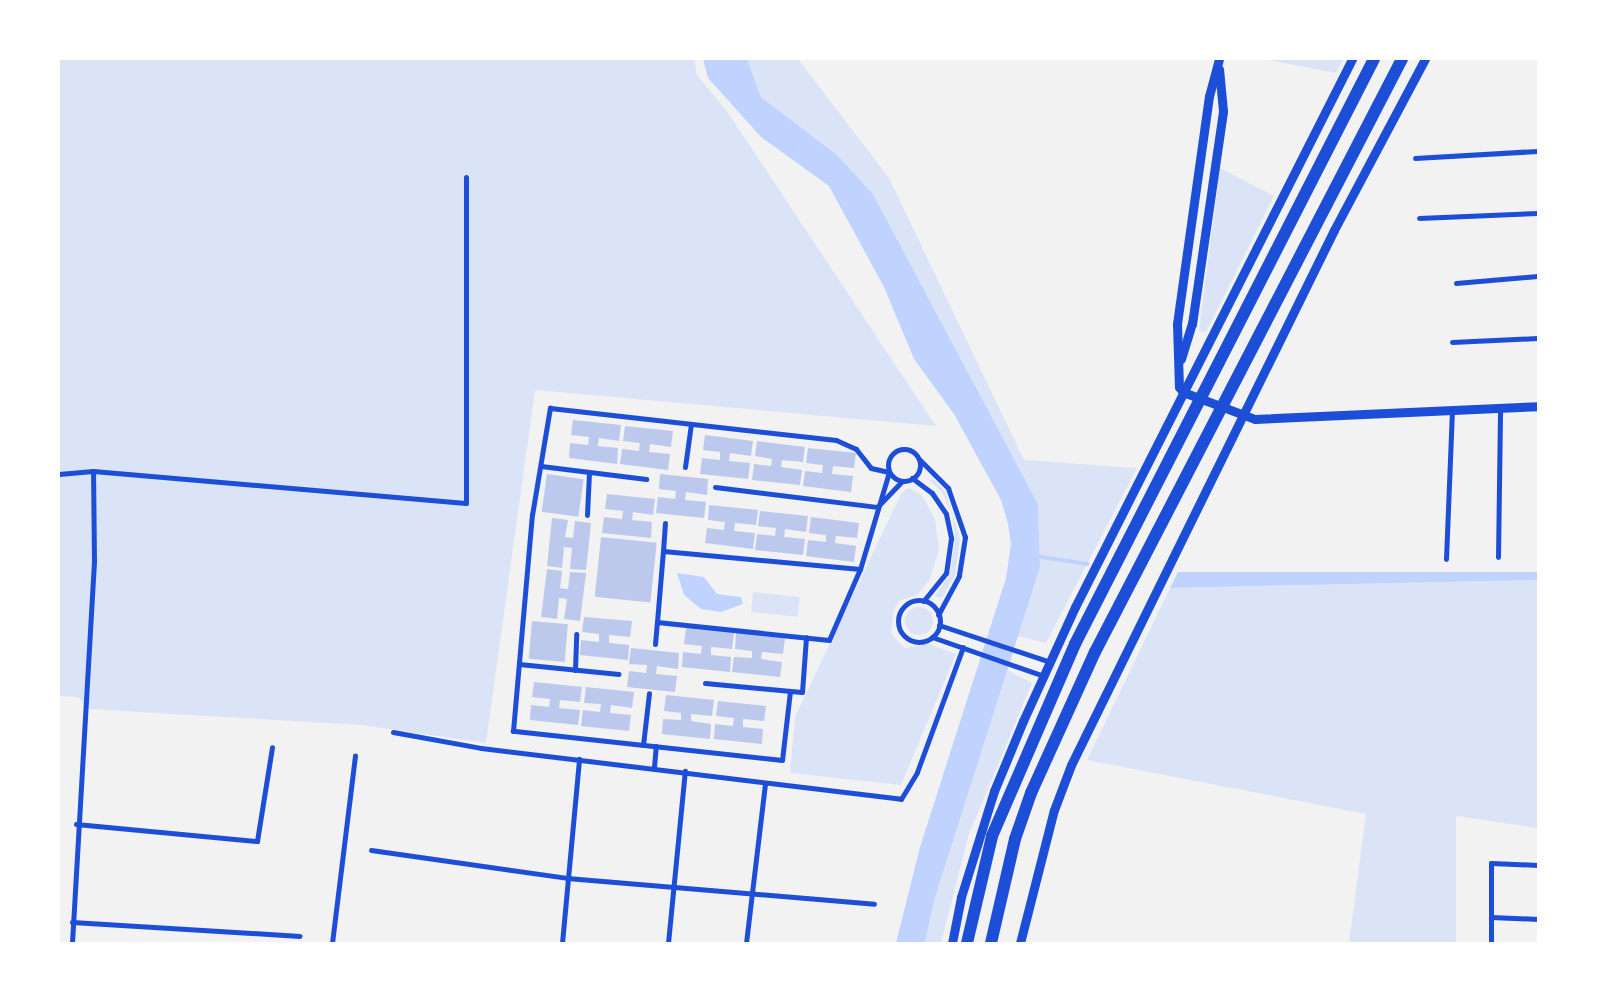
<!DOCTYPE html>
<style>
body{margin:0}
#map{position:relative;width:1597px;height:1002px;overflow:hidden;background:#f2f2f2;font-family:Mulish,sans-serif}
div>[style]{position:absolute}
.green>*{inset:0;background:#dbe4f7;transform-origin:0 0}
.round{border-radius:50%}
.water>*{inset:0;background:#bfd3fe}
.stream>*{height:4px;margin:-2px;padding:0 2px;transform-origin:2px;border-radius:2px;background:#bfd3fe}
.building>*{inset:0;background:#bdc9ec;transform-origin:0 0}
.minor>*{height:5px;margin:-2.5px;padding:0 2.5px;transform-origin:2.5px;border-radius:2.5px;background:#1d4ed8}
.minor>.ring{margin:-2.5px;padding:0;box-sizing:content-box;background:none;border:5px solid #1d4ed8;border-radius:50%}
.tertiary>*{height:9px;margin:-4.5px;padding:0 4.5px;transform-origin:4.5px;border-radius:4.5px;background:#1d4ed8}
.trunk>*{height:12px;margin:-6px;padding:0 6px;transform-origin:6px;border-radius:6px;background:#1d4ed8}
span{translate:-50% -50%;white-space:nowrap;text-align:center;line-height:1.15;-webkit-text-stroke:4.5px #fff;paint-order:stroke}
.frame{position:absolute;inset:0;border:60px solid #fff;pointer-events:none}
</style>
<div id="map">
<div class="green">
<div style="clip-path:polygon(59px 59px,694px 59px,697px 75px,726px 110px,936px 426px,535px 390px,486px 743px,362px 725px,89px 709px,78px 697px,59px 696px)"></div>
<div style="clip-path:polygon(747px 59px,798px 59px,889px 178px,1024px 460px,1137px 468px,1046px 643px,1018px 636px,1040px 567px,1038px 504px,873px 194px,837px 155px,761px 97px)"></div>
<div style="clip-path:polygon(1263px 59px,1343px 59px,1336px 73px)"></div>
<div style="clip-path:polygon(1220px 168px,1274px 196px,1206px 332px,1199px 331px)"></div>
<div style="clip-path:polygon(932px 478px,945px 491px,960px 538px,955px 575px,942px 598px,935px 596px,950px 574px,955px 538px,952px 514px,942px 492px,930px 481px)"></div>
<div style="clip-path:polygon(908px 488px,921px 494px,935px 519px,939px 550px,930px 579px,917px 595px,899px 601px,894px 610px,891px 634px,905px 648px,929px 644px,956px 654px,901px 785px,790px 773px,795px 717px,901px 494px)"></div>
<div style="clip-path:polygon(1538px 580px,1538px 828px,1456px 816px,1456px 943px,1349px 943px,1366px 814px,1087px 760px,1170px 588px)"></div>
<div style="left:753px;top:592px;width:47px;height:20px;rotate:6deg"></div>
<div class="round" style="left:905px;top:607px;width:28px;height:28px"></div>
<div style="clip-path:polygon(1007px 670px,1032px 683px,969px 834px,941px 943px,925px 943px,934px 901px)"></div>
</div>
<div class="water">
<div style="clip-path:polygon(703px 59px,747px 59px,761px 97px,837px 155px,873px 194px,1038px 504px,1040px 567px,934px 901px,925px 943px,896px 943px,920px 847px,1006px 578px,1011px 544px,1008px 524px,1001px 500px,954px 414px,914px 359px,884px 287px,829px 186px,761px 137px,708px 78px)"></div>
<div style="clip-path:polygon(1178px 572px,1538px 572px,1538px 580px,1170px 588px)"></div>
<div style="clip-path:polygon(677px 573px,704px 577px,717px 594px,741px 597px,743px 604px,721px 612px,701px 609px,684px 595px)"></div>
</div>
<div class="stream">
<div style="left:1035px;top:556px;width:53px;rotate:8.7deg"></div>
</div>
<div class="building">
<div style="clip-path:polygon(573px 420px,621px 425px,619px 441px,599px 438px,598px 446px,618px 448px,617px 464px,569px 458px,570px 443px,588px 445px,589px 437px,571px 435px)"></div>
<div style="clip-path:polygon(625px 426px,673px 431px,671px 447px,650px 444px,649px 452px,670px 454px,668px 470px,620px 464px,622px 449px,639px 451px,640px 443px,623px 441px)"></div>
<div style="clip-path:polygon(705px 435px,753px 441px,751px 456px,730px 453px,729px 461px,750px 463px,748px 479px,700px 474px,702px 458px,720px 460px,720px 452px,703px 450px)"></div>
<div style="clip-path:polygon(757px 441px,805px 447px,803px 462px,782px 460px,781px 467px,802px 470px,800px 485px,752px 480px,754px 464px,771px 466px,772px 459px,755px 456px)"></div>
<div style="clip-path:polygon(808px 448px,856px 453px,854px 468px,833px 466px,832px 474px,853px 476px,851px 492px,803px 486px,805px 471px,822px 473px,823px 465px,806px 463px)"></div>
<div style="left:547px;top:474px;width:37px;height:38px;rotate:8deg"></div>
<div style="clip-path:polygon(660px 474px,708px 479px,707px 495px,686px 492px,685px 500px,706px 502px,704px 518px,656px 513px,658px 497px,675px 499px,676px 491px,659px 489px)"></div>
<div style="clip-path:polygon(607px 494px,655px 499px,653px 515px,633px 512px,632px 520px,652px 522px,651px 538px,602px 533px,604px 517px,622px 519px,623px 511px,605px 509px)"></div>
<div style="clip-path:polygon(709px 505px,758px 510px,756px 525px,735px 523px,734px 531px,755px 533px,753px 549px,705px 543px,707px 528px,724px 530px,725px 522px,708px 520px)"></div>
<div style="clip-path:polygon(760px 511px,808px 516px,806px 532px,785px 529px,784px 537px,805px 539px,803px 555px,755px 550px,757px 534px,775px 536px,776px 528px,758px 526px)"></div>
<div style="clip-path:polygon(811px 517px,859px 523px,857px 538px,836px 536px,835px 543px,856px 546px,854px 562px,806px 556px,808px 540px,826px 542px,826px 535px,809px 533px)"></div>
<div style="clip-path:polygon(552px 518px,568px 520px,565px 537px,573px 538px,575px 521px,591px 523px,586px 570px,570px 569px,572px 548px,564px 547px,562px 568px,547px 566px)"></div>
<div style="left:601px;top:537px;width:56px;height:60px;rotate:6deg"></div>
<div style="clip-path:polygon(547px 569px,562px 571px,560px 588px,568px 589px,570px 572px,586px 573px,580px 621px,564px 619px,567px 599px,559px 598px,557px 619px,541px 617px)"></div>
<div style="clip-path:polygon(584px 617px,632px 621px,630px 637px,609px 635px,609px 643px,629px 645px,628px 660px,580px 655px,581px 640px,599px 642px,599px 634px,582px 632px)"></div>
<div style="left:532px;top:621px;width:36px;height:38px;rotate:5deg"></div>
<div style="clip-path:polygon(686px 628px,734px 633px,732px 649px,711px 647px,711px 655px,731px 657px,730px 672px,682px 667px,683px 652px,701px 654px,702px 646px,684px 644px)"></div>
<div style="clip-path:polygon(736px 633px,785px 638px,783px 654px,762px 652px,761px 659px,782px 662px,780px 677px,732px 672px,734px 657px,752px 658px,752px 651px,735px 649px)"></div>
<div style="clip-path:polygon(631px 648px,679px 653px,678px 669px,657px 666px,656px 674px,677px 676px,675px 692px,627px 687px,629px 671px,646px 673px,647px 665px,629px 664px)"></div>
<div style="clip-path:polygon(534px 682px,582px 687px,580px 702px,560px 700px,559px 708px,580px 710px,578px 725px,530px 720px,531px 705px,549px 707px,550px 699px,532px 697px)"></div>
<div style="clip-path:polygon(586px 687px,634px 692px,632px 708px,611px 705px,610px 713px,631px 715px,629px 731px,581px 726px,583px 710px,600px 712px,601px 704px,584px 703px)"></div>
<div style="clip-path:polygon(666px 695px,714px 700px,712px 716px,691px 714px,691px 721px,711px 724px,710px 739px,662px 734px,663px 719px,681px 720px,681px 713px,664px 711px)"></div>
<div style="clip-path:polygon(718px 701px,766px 706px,764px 721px,743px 719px,743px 727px,763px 729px,762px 744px,714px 739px,715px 724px,733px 726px,734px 718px,716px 716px)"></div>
</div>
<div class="minor">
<div style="left:1415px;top:158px;width:123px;rotate:-3.3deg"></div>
<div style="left:1419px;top:218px;width:119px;rotate:-2.4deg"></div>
<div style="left:1456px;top:283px;width:82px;rotate:-4.9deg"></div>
<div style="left:1452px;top:342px;width:86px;rotate:-2.7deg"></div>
<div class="ring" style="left:888px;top:449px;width:27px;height:27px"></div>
<div style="left:920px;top:460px;width:40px;rotate:45deg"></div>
<div style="left:948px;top:488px;width:52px;rotate:70.9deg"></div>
<div style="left:965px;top:537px;width:39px;rotate:99deg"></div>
<div style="left:959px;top:576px;width:44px;rotate:118.3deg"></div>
<div style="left:541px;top:466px;width:106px;rotate:7.1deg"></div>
<div style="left:685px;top:467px;width:43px;rotate:-82.1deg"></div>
<div style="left:59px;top:474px;width:34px;rotate:-5deg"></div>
<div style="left:912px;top:478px;width:25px;rotate:37deg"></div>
<div style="left:932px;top:493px;width:25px;rotate:56deg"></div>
<div style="left:946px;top:514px;width:25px;rotate:78deg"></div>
<div style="left:951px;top:538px;width:35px;rotate:98deg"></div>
<div style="left:946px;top:573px;width:36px;rotate:129deg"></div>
<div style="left:715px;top:487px;width:163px;rotate:7deg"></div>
<div style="left:879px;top:505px;width:33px;rotate:-46deg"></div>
<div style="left:587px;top:515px;width:42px;rotate:-87.3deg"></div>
<div style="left:663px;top:551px;width:198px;rotate:5.2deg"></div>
<div style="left:860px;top:569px;width:77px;rotate:113.6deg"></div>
<div style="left:829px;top:640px;width:173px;rotate:-174deg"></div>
<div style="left:657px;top:622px;width:71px;rotate:-85.2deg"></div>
<div style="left:663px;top:551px;width:28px;rotate:-86deg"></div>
<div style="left:1498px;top:557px;width:148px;rotate:-89.2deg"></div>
<div style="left:1446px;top:559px;width:148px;rotate:-87.7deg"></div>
<div class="ring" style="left:898px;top:600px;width:37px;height:37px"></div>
<div style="left:939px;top:625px;width:117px;rotate:18.4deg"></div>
<div style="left:932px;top:637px;width:119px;rotate:19.2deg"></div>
<div style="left:655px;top:644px;width:22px;rotate:-85deg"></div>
<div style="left:519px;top:664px;width:100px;rotate:5.7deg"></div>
<div style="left:575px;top:670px;width:36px;rotate:-88deg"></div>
<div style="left:705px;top:683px;width:97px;rotate:5.3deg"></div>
<div style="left:802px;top:692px;width:55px;rotate:-85.8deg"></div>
<div style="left:790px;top:691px;width:69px;rotate:96.6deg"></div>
<div style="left:782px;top:760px;width:271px;rotate:-173.8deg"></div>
<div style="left:513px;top:731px;width:217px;rotate:-85deg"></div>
<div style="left:532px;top:515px;width:109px;rotate:-80.5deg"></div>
<div style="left:550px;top:408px;width:288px;rotate:6.4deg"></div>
<div style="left:836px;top:440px;width:22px;rotate:24deg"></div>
<div style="left:856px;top:449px;width:24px;rotate:52deg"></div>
<div style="left:871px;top:468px;width:18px;rotate:13deg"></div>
<div style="left:889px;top:472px;width:101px;rotate:106.6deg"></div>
<div style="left:393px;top:732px;width:89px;rotate:10.3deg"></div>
<div style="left:481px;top:748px;width:423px;rotate:6.9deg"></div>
<div style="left:901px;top:799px;width:31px;rotate:-59deg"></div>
<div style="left:917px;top:772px;width:133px;rotate:-69.8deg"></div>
<div style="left:643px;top:745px;width:52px;rotate:-83.4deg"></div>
<div style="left:654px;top:767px;width:21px;rotate:-85deg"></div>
<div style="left:76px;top:824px;width:182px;rotate:5.4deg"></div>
<div style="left:257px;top:841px;width:95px;rotate:-80.9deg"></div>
<div style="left:371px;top:850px;width:198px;rotate:8.1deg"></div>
<div style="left:567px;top:878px;width:308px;rotate:4.8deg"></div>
<div style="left:1491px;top:917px;width:47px;rotate:2.4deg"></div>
<div style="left:72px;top:922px;width:228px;rotate:3.5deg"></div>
<div style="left:72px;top:943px;width:382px;rotate:-86.7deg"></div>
<div style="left:94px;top:562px;width:91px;rotate:-90.6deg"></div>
<div style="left:93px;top:471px;width:374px;rotate:4.9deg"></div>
<div style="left:466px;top:503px;width:326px;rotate:-90deg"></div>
<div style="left:332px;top:943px;width:189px;rotate:-83deg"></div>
<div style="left:562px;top:943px;width:185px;rotate:-84.7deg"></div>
<div style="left:668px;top:943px;width:173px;rotate:-84.4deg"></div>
<div style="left:746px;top:943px;width:161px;rotate:-83.2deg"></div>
<div style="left:1491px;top:943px;width:80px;rotate:-90deg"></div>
<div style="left:1491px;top:863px;width:47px;rotate:2.4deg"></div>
</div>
<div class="tertiary">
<div style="left:1219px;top:59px;width:38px;rotate:105deg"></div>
<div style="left:1209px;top:96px;width:230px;rotate:98deg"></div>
<div style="left:1177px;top:324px;width:63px;rotate:88.2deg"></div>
<div style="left:1179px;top:387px;width:6px;rotate:51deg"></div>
<div style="left:1183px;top:392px;width:77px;rotate:20.6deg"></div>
<div style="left:1255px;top:419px;width:283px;rotate:-2.6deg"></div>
<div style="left:1181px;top:359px;width:37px;rotate:-73deg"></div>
<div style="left:1192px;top:324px;width:215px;rotate:-81.7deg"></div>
<div style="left:1223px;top:111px;width:42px;rotate:-95.4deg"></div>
<div style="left:952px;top:943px;width:47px;rotate:-78.9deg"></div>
<div style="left:961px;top:897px;width:111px;rotate:-72.7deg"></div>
<div style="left:994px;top:791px;width:76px;rotate:-67.5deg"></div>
<div style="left:1023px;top:721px;width:125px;rotate:-65.5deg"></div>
<div style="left:1075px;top:607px;width:614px;rotate:-63.18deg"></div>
<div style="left:1020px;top:943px;width:137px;rotate:-75.7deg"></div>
<div style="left:1054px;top:810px;width:48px;rotate:-69.3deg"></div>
<div style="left:1071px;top:765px;width:596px;rotate:-63.82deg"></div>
<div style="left:1334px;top:230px;width:194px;rotate:-62deg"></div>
</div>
<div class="trunk">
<div style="left:967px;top:943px;width:110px;rotate:-76.8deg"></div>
<div style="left:992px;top:836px;width:209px;rotate:-66.6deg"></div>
<div style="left:1075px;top:644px;width:657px;rotate:-62.93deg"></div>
<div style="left:991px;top:943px;width:107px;rotate:-77deg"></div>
<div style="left:1015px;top:839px;width:49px;rotate:-70.8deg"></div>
<div style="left:1031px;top:793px;width:155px;rotate:-65.6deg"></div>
<div style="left:1095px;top:652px;width:668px;rotate:-62.63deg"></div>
</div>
<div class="frame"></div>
</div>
